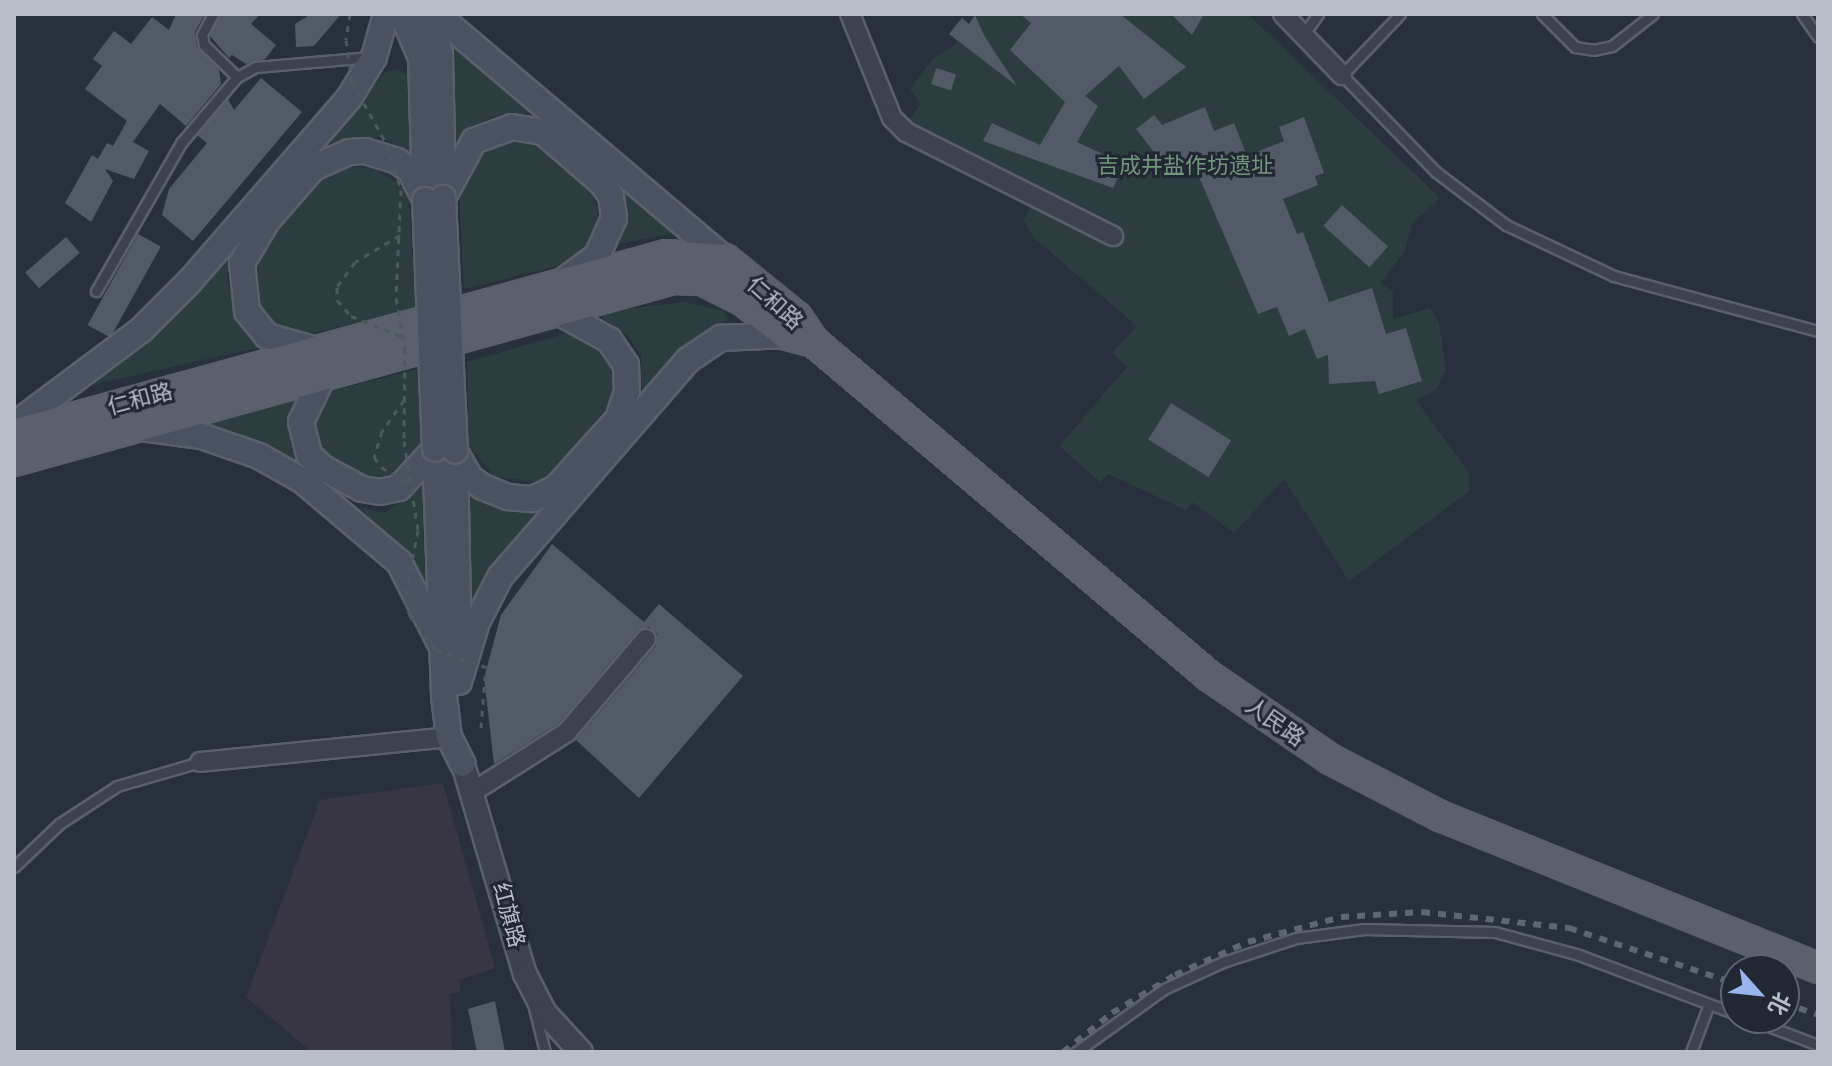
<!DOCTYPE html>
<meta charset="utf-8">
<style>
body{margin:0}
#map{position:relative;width:1832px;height:1066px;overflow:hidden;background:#28303d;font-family:"Titillium Web","Noto Sans SC",sans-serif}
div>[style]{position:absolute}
.medical>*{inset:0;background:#383642}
.green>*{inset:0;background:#2b3d3f}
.building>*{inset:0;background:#525a68;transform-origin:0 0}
.path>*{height:3px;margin-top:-1.5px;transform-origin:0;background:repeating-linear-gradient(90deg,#4a5a5d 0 6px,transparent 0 12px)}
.roads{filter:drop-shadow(2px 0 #5a606b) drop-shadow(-2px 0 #5a606b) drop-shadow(0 2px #5a606b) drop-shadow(0 -2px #5a606b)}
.service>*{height:9px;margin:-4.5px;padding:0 4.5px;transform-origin:4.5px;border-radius:4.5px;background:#3c424e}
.minor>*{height:18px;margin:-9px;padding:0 9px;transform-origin:9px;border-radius:9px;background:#3c424e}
.tertiary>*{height:22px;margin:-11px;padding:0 11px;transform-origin:11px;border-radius:11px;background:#3c424e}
.secondary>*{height:24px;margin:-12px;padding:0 12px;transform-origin:12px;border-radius:12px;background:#4a5160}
.primary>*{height:28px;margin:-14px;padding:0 14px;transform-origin:14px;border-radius:14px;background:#5a616d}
.rail>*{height:6px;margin-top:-3px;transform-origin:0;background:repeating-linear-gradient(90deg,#5e6674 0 8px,transparent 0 16px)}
.path-bridge>*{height:3px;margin-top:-1.5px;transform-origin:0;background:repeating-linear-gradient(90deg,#4a5a5d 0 6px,transparent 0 12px)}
.bridges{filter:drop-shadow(2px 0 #5a606b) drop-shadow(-2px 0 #5a606b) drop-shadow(0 2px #5a606b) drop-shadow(0 -2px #5a606b)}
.secondary-bridge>*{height:24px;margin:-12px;padding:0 12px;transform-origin:12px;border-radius:12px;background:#4a5160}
span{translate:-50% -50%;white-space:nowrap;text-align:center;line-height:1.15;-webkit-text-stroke:6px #212733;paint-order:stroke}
.park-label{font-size:22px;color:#72967d}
.street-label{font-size:22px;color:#b8bdc8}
.frame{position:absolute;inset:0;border:16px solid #b8bdc8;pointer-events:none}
.north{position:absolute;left:1720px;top:954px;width:80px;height:80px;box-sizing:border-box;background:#212733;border:2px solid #5d636f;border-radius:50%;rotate:117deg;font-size:22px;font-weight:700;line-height:32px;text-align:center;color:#b8bdc8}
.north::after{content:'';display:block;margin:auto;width:28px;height:36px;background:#99b4ed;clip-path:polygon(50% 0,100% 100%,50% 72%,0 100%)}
</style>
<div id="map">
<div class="medical">
<div style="clip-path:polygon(443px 783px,495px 968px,459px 980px,461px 991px,450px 994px,452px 1052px,312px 1052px,246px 997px,320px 800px)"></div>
</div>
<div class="green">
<div style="clip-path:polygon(976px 14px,1248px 14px,1440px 198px,1412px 224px,1405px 251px,1380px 283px,1393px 291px,1393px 319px,1430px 308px,1439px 323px,1446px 371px,1436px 390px,1416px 400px,1469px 473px,1469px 491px,1349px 581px,1284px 479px,1234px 533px,1192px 502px,1186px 510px,1108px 474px,1100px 482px,1059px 446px,1127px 367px,1112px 353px,1137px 326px,1034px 238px,1023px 220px,1036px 199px,1016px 178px,908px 121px,921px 104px,910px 89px,931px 61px,958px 42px,949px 34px,962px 18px,969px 24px)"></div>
<div style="clip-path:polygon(452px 47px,531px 113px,491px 117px,455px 143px)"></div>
<div style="clip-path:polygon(398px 69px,411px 78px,413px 153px,381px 137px,328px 143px,385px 72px)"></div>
<div style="clip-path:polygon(516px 137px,543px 146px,585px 180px,598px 210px,596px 232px,587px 249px,566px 264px,464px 289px,459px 195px,465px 176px,476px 158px)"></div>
<div style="clip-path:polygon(343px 167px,374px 168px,408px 190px,416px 309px,318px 332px,299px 334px,273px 326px,257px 302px,259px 257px,270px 234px,319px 178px)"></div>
<div style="clip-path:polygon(623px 189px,676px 233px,619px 244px,628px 220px)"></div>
<div style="clip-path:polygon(230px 251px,227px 279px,234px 308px,261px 347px,95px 384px,93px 380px)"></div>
<div style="clip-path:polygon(683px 302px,724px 311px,728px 318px,642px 402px,641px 355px,628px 336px,596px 313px)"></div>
<div style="clip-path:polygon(568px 333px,592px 344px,610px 363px,615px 380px,612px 401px,553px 473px,532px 482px,494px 476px,468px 444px,467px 362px)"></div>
<div style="clip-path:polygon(418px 369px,421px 447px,400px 478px,371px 484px,322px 454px,313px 438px,312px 420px,331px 391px)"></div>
<div style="clip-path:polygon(296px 399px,290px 443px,306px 467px,206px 425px)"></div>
<div style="clip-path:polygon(422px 486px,425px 580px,360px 507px,385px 513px)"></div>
<div style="clip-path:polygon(466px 492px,509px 510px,550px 505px,468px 608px)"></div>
</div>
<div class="building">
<div style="clip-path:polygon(176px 14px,205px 14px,195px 32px,197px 46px,219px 70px,221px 84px,186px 126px,160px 104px,133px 142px,149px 151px,134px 179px,105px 169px,113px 181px,91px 222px,65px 203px,92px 155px,98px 159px,107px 143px,113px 146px,127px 121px,85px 89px,102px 66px,93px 59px,114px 31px,131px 44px,152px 17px,169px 30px)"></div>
<div style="clip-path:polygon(220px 14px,260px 14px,251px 24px,276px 45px,265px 59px,246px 64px,232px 55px,229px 58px,210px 36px)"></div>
<div style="clip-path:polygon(311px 14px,341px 14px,314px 46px,296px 47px,295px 24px)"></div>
<div style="clip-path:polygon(1020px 14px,1120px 14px,1186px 67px,1144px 99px,1119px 66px,1085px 96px,1098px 106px,1077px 142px,1124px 164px,1113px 188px,983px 141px,992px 123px,1040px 145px,1065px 102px,1010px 50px,1031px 23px)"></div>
<div style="clip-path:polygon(1171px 14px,1204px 14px,1192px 35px)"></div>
<div style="clip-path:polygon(975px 15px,985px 37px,1017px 86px,949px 34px,962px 18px,969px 24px)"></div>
<div style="left:936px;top:68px;width:21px;height:17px;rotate:17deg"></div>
<div style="clip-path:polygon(261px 78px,302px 112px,193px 241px,162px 215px,169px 189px,207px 143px,197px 135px,228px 99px,234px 110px)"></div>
<div style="clip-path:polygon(1205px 107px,1214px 131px,1234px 123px,1247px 156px,1284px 141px,1279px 127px,1304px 117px,1324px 173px,1315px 176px,1318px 185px,1283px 199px,1297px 234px,1303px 232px,1329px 302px,1372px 288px,1386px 334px,1406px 328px,1422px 381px,1379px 394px,1375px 381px,1329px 384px,1328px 355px,1317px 359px,1305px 329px,1289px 336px,1277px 307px,1258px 314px,1193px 163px,1174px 178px,1136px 129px,1154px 115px,1162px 125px)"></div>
<div style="left:1342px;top:205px;width:62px;height:28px;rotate:42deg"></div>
<div style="left:138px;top:234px;width:26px;height:104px;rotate:29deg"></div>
<div style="left:66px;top:237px;width:21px;height:54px;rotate:49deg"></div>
<div style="left:1171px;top:403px;width:71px;height:43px;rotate:32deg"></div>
<div style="clip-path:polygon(552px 544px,644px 622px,659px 604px,743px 676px,639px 798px,576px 740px,656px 646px,657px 634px,649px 627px,637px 631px,559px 723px,494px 764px,484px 678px,501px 615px)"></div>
<div style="clip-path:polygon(495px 1001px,505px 1052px,477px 1052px,468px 1009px)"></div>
</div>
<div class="path">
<div style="left:481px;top:728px;width:52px;rotate:-85.6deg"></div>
</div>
<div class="roads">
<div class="service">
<div style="left:213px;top:14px;width:24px;rotate:118deg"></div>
<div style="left:202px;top:35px;width:10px;rotate:79deg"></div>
<div style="left:204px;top:45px;width:46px;rotate:44.1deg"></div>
<div style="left:1400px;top:14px;width:84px;rotate:133.6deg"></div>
<div style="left:1342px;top:75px;width:135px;rotate:45.9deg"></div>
<div style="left:1436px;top:172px;width:88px;rotate:37.1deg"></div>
<div style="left:1506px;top:225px;width:119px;rotate:25.3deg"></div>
<div style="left:1614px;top:276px;width:211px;rotate:15.1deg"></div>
<div style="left:1542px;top:14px;width:47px;rotate:45deg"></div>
<div style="left:1575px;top:47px;width:18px;rotate:9deg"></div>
<div style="left:1593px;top:50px;width:19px;rotate:-12deg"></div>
<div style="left:1612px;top:46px;width:52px;rotate:-38deg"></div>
<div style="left:1802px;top:14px;width:28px;rotate:55deg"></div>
<div style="left:1303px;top:35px;width:26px;rotate:-54deg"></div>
<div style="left:96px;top:291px;width:171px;rotate:-60.1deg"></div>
<div style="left:181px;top:143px;width:87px;rotate:-49.7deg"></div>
<div style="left:237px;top:77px;width:21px;rotate:-28deg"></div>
<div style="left:256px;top:67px;width:115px;rotate:-5deg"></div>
<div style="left:14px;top:867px;width:62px;rotate:-43.7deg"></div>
<div style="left:59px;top:824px;width:69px;rotate:-33.2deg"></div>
<div style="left:117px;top:786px;width:86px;rotate:-16.1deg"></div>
<div style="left:534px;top:1008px;width:45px;rotate:76deg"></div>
<div style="left:1747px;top:1018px;width:76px;rotate:20.8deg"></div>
<div style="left:1076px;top:1052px;width:108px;rotate:-35.6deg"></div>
<div style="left:1164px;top:989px;width:65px;rotate:-24.6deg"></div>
<div style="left:1223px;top:962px;width:77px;rotate:-18.2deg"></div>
<div style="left:1296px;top:938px;width:69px;rotate:-7.5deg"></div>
<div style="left:1364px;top:929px;width:131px;rotate:1.3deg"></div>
<div style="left:1495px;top:932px;width:87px;rotate:15.3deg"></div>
<div style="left:1579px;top:955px;width:168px;rotate:20.6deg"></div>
<div style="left:1691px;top:1052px;width:51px;rotate:-69.4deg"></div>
</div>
<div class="minor">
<div style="left:850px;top:14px;width:112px;rotate:68deg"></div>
<div style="left:892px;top:118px;width:20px;rotate:45deg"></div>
<div style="left:906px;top:132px;width:232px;rotate:26.7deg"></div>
<div style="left:1283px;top:14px;width:85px;rotate:46deg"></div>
<div style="left:200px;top:762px;width:250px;rotate:-5.7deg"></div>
<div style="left:471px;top:793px;width:114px;rotate:-32.4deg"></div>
<div style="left:567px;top:732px;width:122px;rotate:-49.7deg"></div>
</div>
<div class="tertiary">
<div style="left:463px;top:764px;width:219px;rotate:73.6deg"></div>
<div style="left:525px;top:974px;width:44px;rotate:62.9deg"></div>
<div style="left:545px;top:1013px;width:53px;rotate:47.3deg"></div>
</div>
<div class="secondary">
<div style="left:402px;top:14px;width:48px;rotate:66.6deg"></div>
<div style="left:421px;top:58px;width:135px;rotate:88.3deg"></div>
<div style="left:428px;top:14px;width:42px;rotate:73.3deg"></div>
<div style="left:440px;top:54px;width:134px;rotate:88.7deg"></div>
<div style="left:436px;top:14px;width:379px;rotate:40.3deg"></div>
<div style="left:443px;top:198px;width:65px;rotate:-61.5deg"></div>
<div style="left:474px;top:141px;width:40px;rotate:-20.2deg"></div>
<div style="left:512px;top:127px;width:31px;rotate:9deg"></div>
<div style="left:543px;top:132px;width:77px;rotate:40.8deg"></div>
<div style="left:601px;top:182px;width:17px;rotate:54deg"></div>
<div style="left:611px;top:196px;width:22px;rotate:82deg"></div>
<div style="left:614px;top:218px;width:42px;rotate:114.1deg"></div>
<div style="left:597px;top:256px;width:42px;rotate:143.7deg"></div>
<div style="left:317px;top:350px;width:52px;rotate:-164.4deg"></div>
<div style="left:267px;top:336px;width:32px;rotate:-129deg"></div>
<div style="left:247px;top:311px;width:48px;rotate:-95.9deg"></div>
<div style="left:242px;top:263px;width:49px;rotate:-59.2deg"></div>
<div style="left:267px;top:221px;width:70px;rotate:-49deg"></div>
<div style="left:313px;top:168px;width:39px;rotate:-24deg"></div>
<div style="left:349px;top:152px;width:16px;rotate:-4deg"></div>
<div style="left:365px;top:151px;width:34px;rotate:17deg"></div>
<div style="left:397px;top:161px;width:16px;rotate:35deg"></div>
<div style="left:410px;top:170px;width:34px;rotate:63deg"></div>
<div style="left:323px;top:376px;width:51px;rotate:115.6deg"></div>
<div style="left:301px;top:422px;width:34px;rotate:76deg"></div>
<div style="left:309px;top:455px;width:19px;rotate:43deg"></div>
<div style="left:323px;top:468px;width:44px;rotate:28.3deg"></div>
<div style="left:362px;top:489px;width:18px;rotate:9deg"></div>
<div style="left:380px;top:492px;width:19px;rotate:-12deg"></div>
<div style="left:399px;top:488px;width:53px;rotate:-47.3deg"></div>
<div style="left:14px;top:425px;width:159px;rotate:-36.8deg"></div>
<div style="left:141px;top:330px;width:69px;rotate:-45deg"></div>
<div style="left:190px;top:281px;width:242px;rotate:-49deg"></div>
<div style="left:349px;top:98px;width:48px;rotate:-58.6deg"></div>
<div style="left:374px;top:57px;width:45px;rotate:-74.4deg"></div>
<div style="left:141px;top:428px;width:61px;rotate:7.6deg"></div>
<div style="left:201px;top:436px;width:61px;rotate:19deg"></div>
<div style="left:259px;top:456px;width:51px;rotate:29.6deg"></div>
<div style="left:303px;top:481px;width:126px;rotate:40.2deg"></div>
<div style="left:399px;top:562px;width:93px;rotate:63.2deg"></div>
<div style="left:435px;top:449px;width:247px;rotate:87.9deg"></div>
<div style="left:444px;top:696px;width:41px;rotate:83deg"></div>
<div style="left:449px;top:737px;width:30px;rotate:63deg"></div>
<div style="left:455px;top:451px;width:31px;rotate:61deg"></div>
<div style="left:470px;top:478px;width:16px;rotate:35deg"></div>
<div style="left:483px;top:487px;width:27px;rotate:22deg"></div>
<div style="left:508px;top:497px;width:25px;rotate:5deg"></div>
<div style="left:533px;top:499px;width:25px;rotate:-26deg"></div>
<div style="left:556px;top:488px;width:93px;rotate:-48.1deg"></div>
<div style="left:618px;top:419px;width:28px;rotate:-72deg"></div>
<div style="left:627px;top:392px;width:27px;rotate:-92deg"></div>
<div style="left:626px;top:365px;width:30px;rotate:-124deg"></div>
<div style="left:609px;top:340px;width:56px;rotate:-151.1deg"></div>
<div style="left:455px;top:453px;width:207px;rotate:88.9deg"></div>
<div style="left:459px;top:682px;width:63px;rotate:-73.3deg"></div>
<div style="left:477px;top:622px;width:51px;rotate:-62.9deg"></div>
<div style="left:500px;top:577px;width:287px;rotate:-49.1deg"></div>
<div style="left:688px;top:360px;width:40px;rotate:-34deg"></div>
<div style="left:721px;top:338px;width:66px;rotate:-2.6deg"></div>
</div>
<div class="primary">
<div style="left:14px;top:434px;width:676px;rotate:-15.35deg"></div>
<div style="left:666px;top:255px;width:59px;rotate:3.9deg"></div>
<div style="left:725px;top:259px;width:92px;rotate:38.9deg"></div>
<div style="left:797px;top:317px;width:30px;rotate:56deg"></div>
<div style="left:814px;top:342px;width:517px;rotate:40.22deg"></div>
<div style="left:1209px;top:676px;width:147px;rotate:34.4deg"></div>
<div style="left:1330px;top:759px;width:124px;rotate:27.4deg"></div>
<div style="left:1440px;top:816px;width:407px;rotate:21.9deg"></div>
<div style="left:14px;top:461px;width:685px;rotate:-15.42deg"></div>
<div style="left:674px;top:279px;width:28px;rotate:2deg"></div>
<div style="left:702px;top:280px;width:45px;rotate:26.6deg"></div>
<div style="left:742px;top:300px;width:57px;rotate:37.9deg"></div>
<div style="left:787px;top:335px;width:28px;rotate:15deg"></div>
</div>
</div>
<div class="rail">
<div style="left:1784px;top:1003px;width:36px;rotate:19deg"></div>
<div style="left:1063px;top:1052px;width:63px;rotate:-38.5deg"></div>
<div style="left:1112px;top:1013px;width:74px;rotate:-31.1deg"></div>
<div style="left:1175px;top:975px;width:80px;rotate:-24.3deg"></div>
<div style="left:1248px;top:942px;width:96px;rotate:-15deg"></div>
<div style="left:1341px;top:917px;width:81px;rotate:-3.5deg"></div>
<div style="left:1422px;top:912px;width:148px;rotate:6.2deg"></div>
<div style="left:1569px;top:928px;width:176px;rotate:18.5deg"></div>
</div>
<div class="path-bridge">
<div style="left:350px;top:14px;width:26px;rotate:99deg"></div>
<div style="left:346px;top:40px;width:42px;rotate:81.9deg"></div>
<div style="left:352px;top:82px;width:72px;rotate:60.9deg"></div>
<div style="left:387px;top:145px;width:47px;rotate:72.7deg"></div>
<div style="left:401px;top:190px;width:108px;rotate:92.7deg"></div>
<div style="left:396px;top:298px;width:51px;rotate:79.8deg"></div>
<div style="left:405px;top:348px;width:93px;rotate:90.6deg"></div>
<div style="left:404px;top:441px;width:90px;rotate:81.1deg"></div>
<div style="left:418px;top:530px;width:70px;rotate:100.7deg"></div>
<div style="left:405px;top:599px;width:18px;rotate:74deg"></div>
<div style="left:410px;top:616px;width:43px;rotate:52.6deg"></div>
<div style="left:436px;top:650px;width:53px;rotate:18.8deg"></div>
<div style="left:400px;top:235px;width:52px;rotate:149deg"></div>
<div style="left:355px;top:262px;width:31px;rotate:126deg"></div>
<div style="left:337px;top:287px;width:13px;rotate:90deg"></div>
<div style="left:337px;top:300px;width:21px;rotate:49deg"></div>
<div style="left:351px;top:316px;width:56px;rotate:22deg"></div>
<div style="left:404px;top:400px;width:38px;rotate:125deg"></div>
<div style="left:382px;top:431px;width:27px;rotate:107deg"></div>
<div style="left:374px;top:457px;width:12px;rotate:55deg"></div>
<div style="left:381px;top:467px;width:34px;rotate:30deg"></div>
</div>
<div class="bridges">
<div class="secondary-bridge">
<div style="left:443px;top:198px;width:253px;rotate:87.3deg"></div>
<div style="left:425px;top:200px;width:249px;rotate:87.7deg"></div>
</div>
</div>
<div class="park-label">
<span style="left:1185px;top:166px">吉成井盐作坊遗址</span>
</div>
<div class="street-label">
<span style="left:775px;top:303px;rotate:42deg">仁和路</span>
<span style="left:140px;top:399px;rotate:-15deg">仁和路</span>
<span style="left:1275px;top:722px;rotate:35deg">人民路</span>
<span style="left:509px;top:915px;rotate:75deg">红旗路</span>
</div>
<div class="frame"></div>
<div class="north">北</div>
</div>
